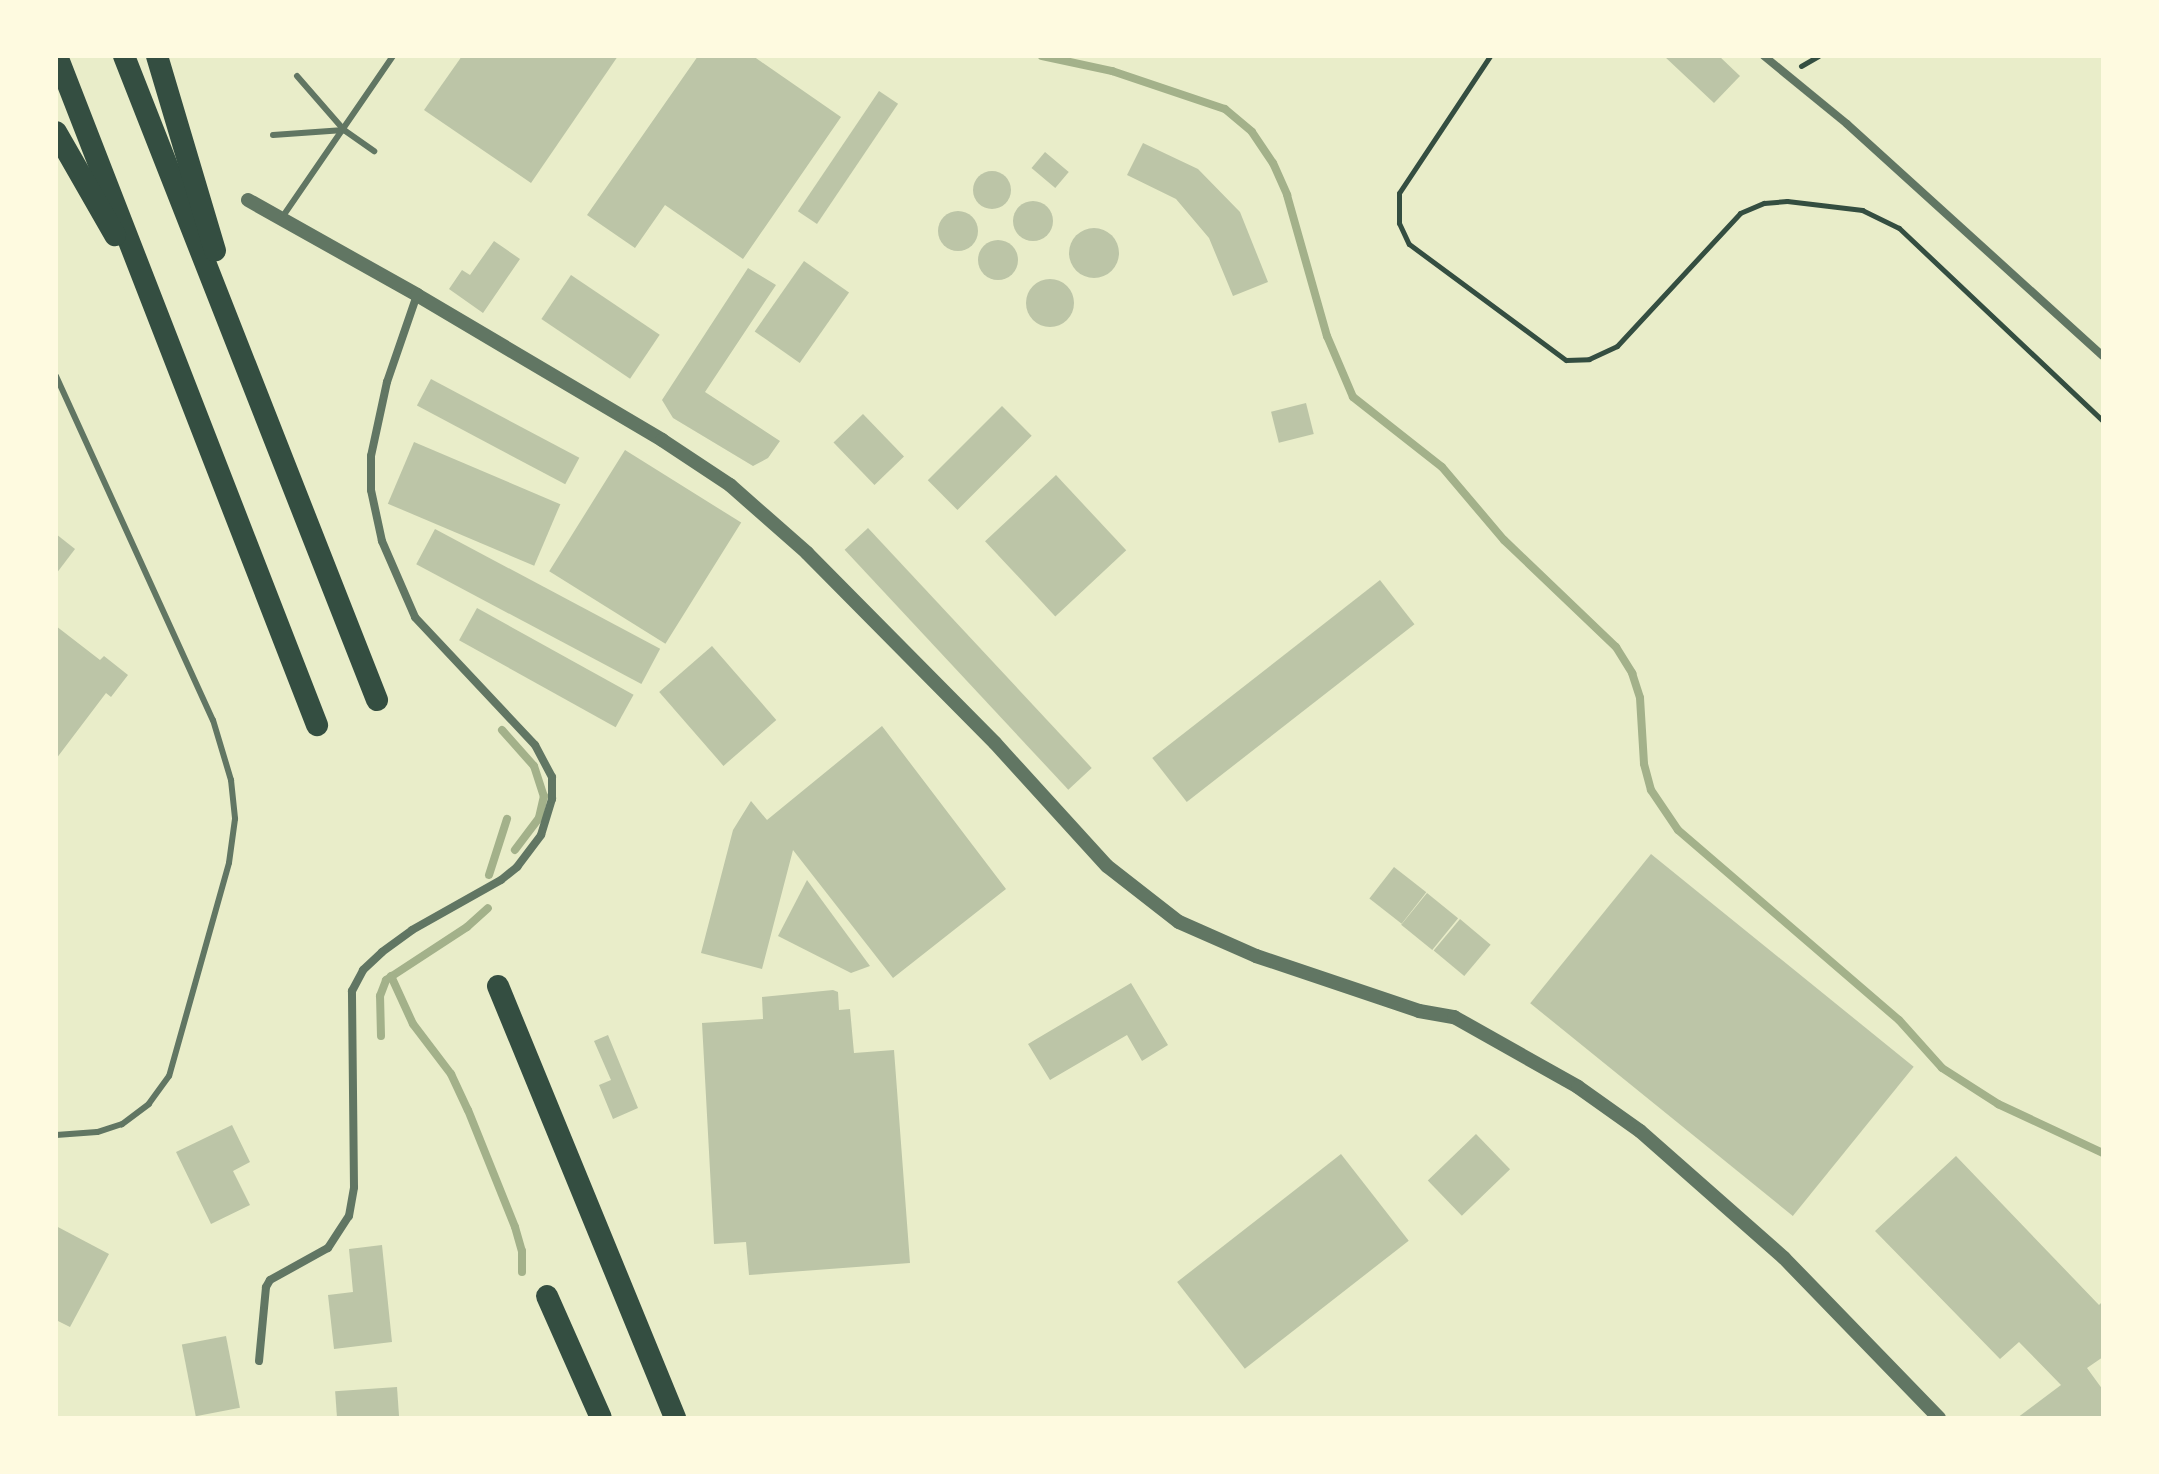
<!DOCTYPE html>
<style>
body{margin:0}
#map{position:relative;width:2159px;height:1474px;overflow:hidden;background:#e9edc9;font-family:"Titillium Web",sans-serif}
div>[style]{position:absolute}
.stream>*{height:8px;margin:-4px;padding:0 4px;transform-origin:4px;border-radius:4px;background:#a3b18a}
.building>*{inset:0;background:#bcc5a7;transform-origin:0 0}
.round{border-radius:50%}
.path>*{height:5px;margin:-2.5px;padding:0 2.5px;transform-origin:2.5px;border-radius:2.5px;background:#344e41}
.service>*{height:6px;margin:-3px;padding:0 3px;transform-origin:3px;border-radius:3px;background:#617663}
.minor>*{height:8px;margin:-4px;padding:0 4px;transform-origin:4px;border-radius:4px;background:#617663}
.tertiary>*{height:14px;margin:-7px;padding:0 7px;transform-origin:7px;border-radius:7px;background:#617663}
.motorway>*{height:22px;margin:-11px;padding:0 11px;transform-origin:11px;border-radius:11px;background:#344e41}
span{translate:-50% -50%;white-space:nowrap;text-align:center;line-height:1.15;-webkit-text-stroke:6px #fefae0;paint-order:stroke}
.frame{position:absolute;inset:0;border:58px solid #fefae0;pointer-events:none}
</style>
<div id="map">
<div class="stream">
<div style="left:1042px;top:56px;width:72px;rotate:12.1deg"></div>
<div style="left:1112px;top:71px;width:119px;rotate:18.6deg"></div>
<div style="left:1225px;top:109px;width:35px;rotate:40deg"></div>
<div style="left:1252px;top:132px;width:37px;rotate:56deg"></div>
<div style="left:1273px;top:163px;width:35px;rotate:66deg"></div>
<div style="left:1287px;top:195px;width:147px;rotate:74.2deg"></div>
<div style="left:1327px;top:336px;width:66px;rotate:66.9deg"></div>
<div style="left:1353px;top:397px;width:113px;rotate:38.2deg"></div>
<div style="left:1442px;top:467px;width:96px;rotate:49.7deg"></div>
<div style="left:1504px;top:540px;width:155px;rotate:43.7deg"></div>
<div style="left:1616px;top:647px;width:31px;rotate:58deg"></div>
<div style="left:1632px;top:673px;width:26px;rotate:72deg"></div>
<div style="left:1640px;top:698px;width:66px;rotate:86.5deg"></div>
<div style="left:1644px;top:764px;width:27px;rotate:75deg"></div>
<div style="left:1651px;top:790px;width:48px;rotate:56deg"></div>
<div style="left:1678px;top:830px;width:291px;rotate:40.7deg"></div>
<div style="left:1899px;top:1020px;width:64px;rotate:48.1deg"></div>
<div style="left:1942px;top:1068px;width:67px;rotate:32.7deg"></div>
<div style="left:1998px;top:1104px;width:116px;rotate:25deg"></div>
<div style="left:502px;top:730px;width:48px;rotate:48.4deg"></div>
<div style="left:534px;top:766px;width:32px;rotate:72deg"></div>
<div style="left:544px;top:796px;width:23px;rotate:103deg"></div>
<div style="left:539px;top:818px;width:40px;rotate:127deg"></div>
<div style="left:489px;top:875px;width:59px;rotate:-72.2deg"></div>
<div style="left:391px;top:976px;width:53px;rotate:65.4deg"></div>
<div style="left:413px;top:1024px;width:63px;rotate:52.8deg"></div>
<div style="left:451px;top:1074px;width:40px;rotate:65deg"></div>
<div style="left:468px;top:1110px;width:126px;rotate:68.1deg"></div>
<div style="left:515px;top:1227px;width:25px;rotate:74deg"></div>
<div style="left:522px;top:1251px;width:21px;rotate:90deg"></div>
<div style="left:381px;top:1036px;width:40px;rotate:-91.4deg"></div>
<div style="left:380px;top:996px;width:17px;rotate:-69deg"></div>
<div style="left:386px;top:980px;width:97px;rotate:-33.2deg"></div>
<div style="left:467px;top:927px;width:28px;rotate:-42deg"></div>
</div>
<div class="building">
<div style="clip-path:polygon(462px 56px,618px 56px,531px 183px,424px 110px)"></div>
<div style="clip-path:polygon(698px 56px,753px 56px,841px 117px,743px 259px,665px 205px,635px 248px,587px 215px)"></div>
<div style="clip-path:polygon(1664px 56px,1719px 56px,1740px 76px,1714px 103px)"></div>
<div style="left:879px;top:91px;width:23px;height:145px;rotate:34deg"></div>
<div style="clip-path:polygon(1143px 143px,1198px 169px,1240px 212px,1268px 282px,1233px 296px,1209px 238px,1176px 199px,1127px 175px)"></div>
<div style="left:1045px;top:152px;width:31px;height:21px;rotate:40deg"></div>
<div class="round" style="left:973px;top:171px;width:38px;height:38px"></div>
<div class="round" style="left:1013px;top:201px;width:40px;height:40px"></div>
<div class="round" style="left:938px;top:211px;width:40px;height:40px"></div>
<div class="round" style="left:1069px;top:228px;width:50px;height:50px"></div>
<div class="round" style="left:978px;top:240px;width:40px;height:40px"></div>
<div style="clip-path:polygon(494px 241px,520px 259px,483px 313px,449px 289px,462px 270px,470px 275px)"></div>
<div style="left:804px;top:261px;width:55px;height:86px;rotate:35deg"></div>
<div style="clip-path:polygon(748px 268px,776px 285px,705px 392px,780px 441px,768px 458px,753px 466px,673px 418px,662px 400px)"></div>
<div style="left:571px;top:275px;width:107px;height:53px;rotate:34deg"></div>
<div class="round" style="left:1026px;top:279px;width:48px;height:48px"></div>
<div style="left:431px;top:379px;width:168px;height:30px;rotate:28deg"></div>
<div style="left:1306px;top:403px;width:32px;height:36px;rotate:76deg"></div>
<div style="left:1002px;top:406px;width:42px;height:105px;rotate:45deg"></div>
<div style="left:863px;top:414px;width:59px;height:41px;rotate:46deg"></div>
<div style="left:414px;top:442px;width:159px;height:67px;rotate:23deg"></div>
<div style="left:625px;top:450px;width:137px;height:143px;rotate:32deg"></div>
<div style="left:1056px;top:475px;width:103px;height:97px;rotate:47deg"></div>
<div style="left:868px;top:528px;width:328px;height:32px;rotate:47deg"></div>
<div style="left:435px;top:529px;width:255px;height:40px;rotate:28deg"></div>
<div style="clip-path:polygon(56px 534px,75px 549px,56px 574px)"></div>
<div style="left:1380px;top:580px;width:56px;height:289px;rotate:52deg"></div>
<div style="left:477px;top:608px;width:179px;height:37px;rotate:29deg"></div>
<div style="clip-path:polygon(56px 626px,100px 660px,104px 656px,128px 675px,111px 697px,106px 693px,56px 759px)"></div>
<div style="left:712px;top:646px;width:98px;height:70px;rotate:49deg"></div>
<div style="clip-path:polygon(882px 726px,1006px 889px,893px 978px,793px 850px,762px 969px,701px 953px,733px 830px,751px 801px,767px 820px)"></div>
<div style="left:1651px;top:854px;width:338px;height:192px;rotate:39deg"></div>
<div style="left:1394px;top:867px;width:41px;height:40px;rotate:38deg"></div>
<div style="clip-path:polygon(807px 880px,870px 966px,851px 973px,778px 936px)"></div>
<div style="left:1427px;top:893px;width:40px;height:41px;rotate:39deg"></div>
<div style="left:1460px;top:919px;width:40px;height:41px;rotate:40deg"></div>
<div style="clip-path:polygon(1131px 983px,1168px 1045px,1142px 1061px,1127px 1035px,1050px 1080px,1028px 1044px)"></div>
<div style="clip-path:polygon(833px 990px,838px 992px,839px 1010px,850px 1009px,854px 1053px,894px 1050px,910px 1263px,749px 1275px,746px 1242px,714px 1244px,702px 1023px,763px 1019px,762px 997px)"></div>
<div style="clip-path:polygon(608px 1035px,638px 1108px,613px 1119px,599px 1085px,611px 1080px,594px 1041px)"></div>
<div style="clip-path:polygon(232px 1125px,250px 1162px,233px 1171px,250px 1205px,211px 1224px,176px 1152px)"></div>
<div style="left:1476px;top:1134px;width:49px;height:67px;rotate:46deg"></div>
<div style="left:1341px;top:1154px;width:110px;height:208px;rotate:52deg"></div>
<div style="clip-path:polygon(1956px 1156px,2099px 1305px,2103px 1301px,2103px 1357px,2087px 1368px,2103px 1390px,2103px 1418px,2017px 1418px,2061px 1385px,2019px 1342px,2000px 1359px,1875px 1231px)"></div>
<div style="clip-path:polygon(56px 1226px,109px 1254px,70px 1327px,56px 1320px)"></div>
<div style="clip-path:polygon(382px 1245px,392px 1342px,334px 1349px,328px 1295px,353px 1292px,349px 1249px)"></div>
<div style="left:226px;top:1336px;width:73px;height:45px;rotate:79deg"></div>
<div style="left:397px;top:1387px;width:31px;height:62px;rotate:86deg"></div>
</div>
<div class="path">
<div style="left:1490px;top:56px;width:164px;rotate:123.6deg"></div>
<div style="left:1399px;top:193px;width:30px;rotate:90deg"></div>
<div style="left:1399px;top:223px;width:23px;rotate:65deg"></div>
<div style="left:1409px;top:244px;width:195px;rotate:36.5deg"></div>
<div style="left:1566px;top:360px;width:23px;rotate:-2deg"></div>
<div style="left:1589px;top:359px;width:31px;rotate:-25deg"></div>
<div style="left:1617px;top:346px;width:181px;rotate:-47.2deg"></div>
<div style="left:1740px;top:213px;width:26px;rotate:-23deg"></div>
<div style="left:1764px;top:203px;width:23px;rotate:-5deg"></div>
<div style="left:1787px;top:201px;width:76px;rotate:6.8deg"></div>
<div style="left:1862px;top:210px;width:41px;rotate:25.9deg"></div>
<div style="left:1899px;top:228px;width:281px;rotate:43.4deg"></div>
<div style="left:1801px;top:66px;width:20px;rotate:-30deg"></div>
</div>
<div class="service">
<div style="left:297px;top:76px;width:72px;rotate:49deg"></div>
<div style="left:344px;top:130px;width:37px;rotate:35deg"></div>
<div style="left:273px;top:135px;width:71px;rotate:-4deg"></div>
<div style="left:281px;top:219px;width:198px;rotate:-55.5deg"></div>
<div style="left:56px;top:376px;width:378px;rotate:65.5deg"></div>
<div style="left:213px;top:720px;width:63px;rotate:73.3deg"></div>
<div style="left:231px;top:780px;width:39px;rotate:84deg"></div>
<div style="left:235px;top:819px;width:44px;rotate:97.8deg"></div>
<div style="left:229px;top:863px;width:221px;rotate:105.7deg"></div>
<div style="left:169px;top:1076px;width:34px;rotate:126deg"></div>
<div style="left:149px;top:1104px;width:34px;rotate:143deg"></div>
<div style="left:122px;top:1124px;width:26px;rotate:162deg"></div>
<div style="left:97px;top:1132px;width:41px;rotate:175.8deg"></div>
</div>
<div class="minor">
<div style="left:1764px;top:56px;width:107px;rotate:39.3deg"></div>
<div style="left:1847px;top:124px;width:345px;rotate:42.2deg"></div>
<div style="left:259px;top:1361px;width:74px;rotate:-84.6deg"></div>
<div style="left:266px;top:1287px;width:8px;rotate:-60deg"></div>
<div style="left:270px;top:1280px;width:66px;rotate:-28.9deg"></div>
<div style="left:328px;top:1248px;width:38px;rotate:-57deg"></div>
<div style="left:349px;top:1216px;width:29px;rotate:-80deg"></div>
<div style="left:354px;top:1187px;width:196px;rotate:-90.6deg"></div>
<div style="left:352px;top:991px;width:24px;rotate:-62deg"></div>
<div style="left:363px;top:970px;width:26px;rotate:-43deg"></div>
<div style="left:382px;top:952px;width:37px;rotate:-36deg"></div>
<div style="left:412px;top:930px;width:102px;rotate:-29.3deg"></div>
<div style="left:501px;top:880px;width:21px;rotate:-39deg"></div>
<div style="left:517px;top:867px;width:40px;rotate:-53deg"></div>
<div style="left:541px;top:835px;width:38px;rotate:-73deg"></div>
<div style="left:552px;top:799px;width:22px;rotate:-90deg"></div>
<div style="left:552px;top:777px;width:36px;rotate:-118deg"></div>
<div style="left:535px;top:745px;width:175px;rotate:-133.2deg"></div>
<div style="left:415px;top:617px;width:83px;rotate:-113.5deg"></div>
<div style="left:382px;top:541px;width:52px;rotate:-102.2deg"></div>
<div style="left:371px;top:490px;width:34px;rotate:-90deg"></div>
<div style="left:371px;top:456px;width:76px;rotate:-77.8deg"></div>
<div style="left:387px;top:382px;width:92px;rotate:-71deg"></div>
</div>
<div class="tertiary">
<div style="left:248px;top:200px;width:194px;rotate:29.3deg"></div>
<div style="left:417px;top:295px;width:285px;rotate:30.6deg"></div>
<div style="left:662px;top:440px;width:82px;rotate:33.5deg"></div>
<div style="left:730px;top:485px;width:103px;rotate:41.4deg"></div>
<div style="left:807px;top:553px;width:267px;rotate:45.3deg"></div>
<div style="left:995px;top:743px;width:166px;rotate:47.7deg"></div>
<div style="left:1107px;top:866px;width:91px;rotate:37.9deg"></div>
<div style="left:1179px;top:922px;width:84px;rotate:23.8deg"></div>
<div style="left:1256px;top:956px;width:172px;rotate:18.6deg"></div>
<div style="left:1419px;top:1011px;width:36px;rotate:10deg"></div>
<div style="left:1454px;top:1017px;width:142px;rotate:29.4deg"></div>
<div style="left:1578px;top:1087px;width:76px;rotate:35.4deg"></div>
<div style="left:1640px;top:1131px;width:192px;rotate:41.4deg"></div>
<div style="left:1784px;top:1258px;width:223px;rotate:45.9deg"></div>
</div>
<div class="motorway">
<div style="left:57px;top:56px;width:718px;rotate:68.76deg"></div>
<div style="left:124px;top:56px;width:692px;rotate:68.55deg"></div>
<div style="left:157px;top:56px;width:203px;rotate:73.4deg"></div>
<div style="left:56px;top:132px;width:119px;rotate:60.2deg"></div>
<div style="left:498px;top:986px;width:467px;rotate:67.7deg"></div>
<div style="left:547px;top:1296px;width:133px;rotate:66.1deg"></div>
</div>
<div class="frame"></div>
</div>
